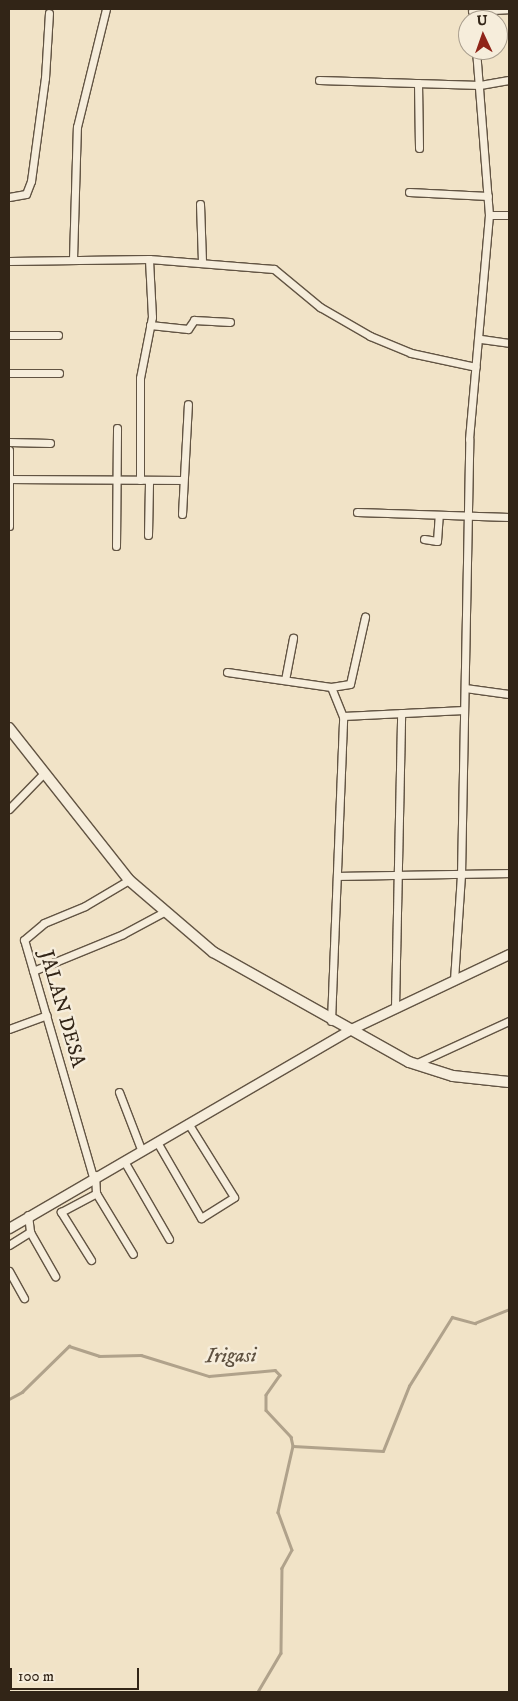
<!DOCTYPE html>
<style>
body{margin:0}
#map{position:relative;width:518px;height:1701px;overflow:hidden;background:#f1e3c7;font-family:"IM FELL DW Pica",serif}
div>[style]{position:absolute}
.stream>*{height:2.5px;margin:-1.25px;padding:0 1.25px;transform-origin:1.25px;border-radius:1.25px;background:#b0a28b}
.roads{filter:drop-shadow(1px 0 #625443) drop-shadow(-1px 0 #625443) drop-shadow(0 1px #625443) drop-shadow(0 -1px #625443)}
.minor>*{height:7px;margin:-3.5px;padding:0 3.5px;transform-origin:3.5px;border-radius:3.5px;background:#f6eddb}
.tertiary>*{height:9px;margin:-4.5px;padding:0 4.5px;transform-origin:4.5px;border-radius:4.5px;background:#f6eddb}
.secondary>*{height:10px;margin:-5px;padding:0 5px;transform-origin:5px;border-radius:5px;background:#f6eddb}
span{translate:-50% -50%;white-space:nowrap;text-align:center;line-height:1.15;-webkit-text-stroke:5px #f6eddb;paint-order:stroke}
.street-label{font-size:20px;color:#322517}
.water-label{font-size:21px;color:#5e5140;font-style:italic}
.frame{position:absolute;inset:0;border:10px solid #322517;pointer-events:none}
.north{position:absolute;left:458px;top:10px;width:50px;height:50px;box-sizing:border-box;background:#f6eddb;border:1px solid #a89d8d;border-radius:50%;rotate:357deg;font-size:14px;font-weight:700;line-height:20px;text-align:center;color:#322517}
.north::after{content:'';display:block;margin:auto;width:18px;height:22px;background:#8f2418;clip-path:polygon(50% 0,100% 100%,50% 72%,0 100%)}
.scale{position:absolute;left:10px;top:1668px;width:129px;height:22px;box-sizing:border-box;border:2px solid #322517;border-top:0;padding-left:6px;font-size:15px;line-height:18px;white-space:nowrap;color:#322517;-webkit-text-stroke:4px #f6eddb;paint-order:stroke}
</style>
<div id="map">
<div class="stream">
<div style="left:9px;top:1399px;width:15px;rotate:-28deg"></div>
<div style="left:22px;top:1392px;width:66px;rotate:-44.4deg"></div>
<div style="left:69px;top:1346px;width:32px;rotate:18deg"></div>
<div style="left:99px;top:1356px;width:42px;rotate:-1.4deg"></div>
<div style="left:141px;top:1355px;width:71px;rotate:17.2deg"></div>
<div style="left:209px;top:1376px;width:66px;rotate:-5.2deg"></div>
<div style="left:275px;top:1370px;width:7px;rotate:45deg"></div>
<div style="left:280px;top:1375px;width:24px;rotate:125deg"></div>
<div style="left:266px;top:1395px;width:15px;rotate:90deg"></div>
<div style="left:266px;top:1410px;width:37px;rotate:47deg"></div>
<div style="left:291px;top:1437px;width:9px;rotate:77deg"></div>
<div style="left:293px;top:1446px;width:68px;rotate:102.8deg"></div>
<div style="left:278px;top:1512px;width:40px;rotate:69.8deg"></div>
<div style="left:292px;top:1550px;width:21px;rotate:119deg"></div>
<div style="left:282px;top:1568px;width:85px;rotate:90.7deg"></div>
<div style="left:281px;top:1653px;width:45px;rotate:120.5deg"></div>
<div style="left:293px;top:1446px;width:90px;rotate:3.2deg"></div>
<div style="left:383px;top:1451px;width:70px;rotate:-68.2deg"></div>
<div style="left:409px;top:1386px;width:81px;rotate:-58.1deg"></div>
<div style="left:452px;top:1317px;width:24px;rotate:15deg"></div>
<div style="left:475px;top:1323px;width:37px;rotate:-22deg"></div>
</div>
<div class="roads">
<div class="minor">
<div style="left:472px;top:11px;width:37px;rotate:-3deg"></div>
<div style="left:319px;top:80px;width:161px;rotate:1.8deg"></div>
<div style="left:480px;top:85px;width:29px;rotate:-10deg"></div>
<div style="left:418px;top:83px;width:65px;rotate:89.1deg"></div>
<div style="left:409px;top:192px;width:79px;rotate:2.9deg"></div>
<div style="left:9px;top:197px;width:17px;rotate:-10deg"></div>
<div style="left:26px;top:194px;width:14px;rotate:-69deg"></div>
<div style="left:31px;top:181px;width:104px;rotate:-82.3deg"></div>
<div style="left:45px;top:78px;width:65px;rotate:-86.5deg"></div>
<div style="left:200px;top:204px;width:58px;rotate:88deg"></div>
<div style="left:489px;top:215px;width:20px"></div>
<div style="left:73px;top:259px;width:132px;rotate:-88.3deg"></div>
<div style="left:77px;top:127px;width:122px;rotate:-76.2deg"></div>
<div style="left:9px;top:261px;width:140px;rotate:-0.8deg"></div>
<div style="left:149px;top:259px;width:125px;rotate:4.6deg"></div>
<div style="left:274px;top:269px;width:60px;rotate:39.6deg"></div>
<div style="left:320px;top:307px;width:58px;rotate:30.1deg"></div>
<div style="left:370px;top:336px;width:44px;rotate:22.5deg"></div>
<div style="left:411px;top:353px;width:66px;rotate:12.2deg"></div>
<div style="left:150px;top:325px;width:38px;rotate:6deg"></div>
<div style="left:188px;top:329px;width:11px;rotate:-56deg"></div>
<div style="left:194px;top:320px;width:36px;rotate:3deg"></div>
<div style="left:9px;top:335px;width:49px"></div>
<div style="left:481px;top:339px;width:28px;rotate:8deg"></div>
<div style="left:9px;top:373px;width:50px"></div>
<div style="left:9px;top:442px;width:41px;rotate:1.4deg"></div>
<div style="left:9px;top:450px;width:76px;rotate:90deg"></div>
<div style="left:10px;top:479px;width:173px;rotate:0.3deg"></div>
<div style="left:140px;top:480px;width:102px;rotate:-90deg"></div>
<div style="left:140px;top:378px;width:62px;rotate:-78.9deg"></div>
<div style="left:152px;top:317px;width:58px;rotate:-93deg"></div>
<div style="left:357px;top:512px;width:152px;rotate:1.9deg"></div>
<div style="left:182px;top:514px;width:110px;rotate:-86.9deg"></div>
<div style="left:148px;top:535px;width:54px;rotate:-88.9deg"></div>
<div style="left:424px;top:539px;width:13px;rotate:9deg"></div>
<div style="left:437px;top:541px;width:26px;rotate:-86deg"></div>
<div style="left:116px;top:546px;width:118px;rotate:-89.5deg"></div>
<div style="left:227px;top:672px;width:105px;rotate:8.2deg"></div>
<div style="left:331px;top:687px;width:19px;rotate:-9deg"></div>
<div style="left:350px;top:684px;width:69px;rotate:-77.4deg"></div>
<div style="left:285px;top:680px;width:43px;rotate:-79.2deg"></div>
<div style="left:331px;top:687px;width:31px;rotate:68deg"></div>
<div style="left:465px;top:688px;width:44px;rotate:7.8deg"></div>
<div style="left:343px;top:716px;width:121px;rotate:-2.8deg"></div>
<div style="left:9px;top:809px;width:50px;rotate:-45.8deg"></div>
<div style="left:338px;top:876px;width:171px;rotate:-1deg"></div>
<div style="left:33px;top:971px;width:97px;rotate:-22.3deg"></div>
<div style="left:123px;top:934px;width:47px;rotate:-28.2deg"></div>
<div style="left:454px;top:980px;width:105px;rotate:-86.2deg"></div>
<div style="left:461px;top:875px;width:436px;rotate:-88.9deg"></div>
<div style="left:469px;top:439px;width:225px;rotate:-84.9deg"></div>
<div style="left:489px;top:215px;width:166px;rotate:-94.5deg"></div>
<div style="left:395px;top:1008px;width:295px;rotate:-88.8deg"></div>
<div style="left:331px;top:1021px;width:305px;rotate:-87.7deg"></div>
<div style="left:9px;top:1029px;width:40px;rotate:-20.2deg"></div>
<div style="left:415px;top:1064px;width:103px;rotate:-24.6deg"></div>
<div style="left:119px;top:1092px;width:61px;rotate:68.9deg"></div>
<div style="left:157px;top:1142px;width:88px;rotate:59.9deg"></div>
<div style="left:201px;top:1218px;width:39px;rotate:-32deg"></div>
<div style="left:234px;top:1197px;width:87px;rotate:-121.9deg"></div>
<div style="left:124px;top:1161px;width:90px;rotate:60deg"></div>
<div style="left:93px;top:1177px;width:247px;rotate:-106.2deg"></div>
<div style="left:24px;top:940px;width:26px;rotate:-40deg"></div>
<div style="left:44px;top:923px;width:44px;rotate:-22.5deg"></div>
<div style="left:85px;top:906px;width:51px;rotate:-30.6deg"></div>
<div style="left:96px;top:1193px;width:71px;rotate:58.8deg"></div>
<div style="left:28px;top:1215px;width:17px;rotate:83deg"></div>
<div style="left:30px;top:1232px;width:51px;rotate:60.4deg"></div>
<div style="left:9px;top:1245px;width:25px;rotate:-32deg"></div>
<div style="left:91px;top:1260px;width:57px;rotate:-122deg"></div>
<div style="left:61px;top:1212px;width:40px;rotate:-28deg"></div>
<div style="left:96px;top:1193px;width:18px;rotate:-93deg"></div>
<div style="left:9px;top:1271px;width:31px;rotate:61deg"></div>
</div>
<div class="tertiary">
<div style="left:9px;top:1228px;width:393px;rotate:-30.2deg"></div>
<div style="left:349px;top:1030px;width:177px;rotate:-25.4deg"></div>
</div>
<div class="secondary">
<div style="left:9px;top:728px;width:194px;rotate:51.7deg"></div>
<div style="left:129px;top:880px;width:111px;rotate:40.6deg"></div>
<div style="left:213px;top:952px;width:225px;rotate:29.3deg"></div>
<div style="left:409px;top:1062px;width:46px;rotate:17.7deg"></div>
<div style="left:453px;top:1076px;width:56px;rotate:6.1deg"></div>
</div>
</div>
<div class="street-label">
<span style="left:62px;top:1009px;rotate:74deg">JALAN DESA</span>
</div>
<div class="water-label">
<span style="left:231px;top:1356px;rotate:-1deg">Irigasi</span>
</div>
<div class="frame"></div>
<div class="north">U</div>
<div class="scale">100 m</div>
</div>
